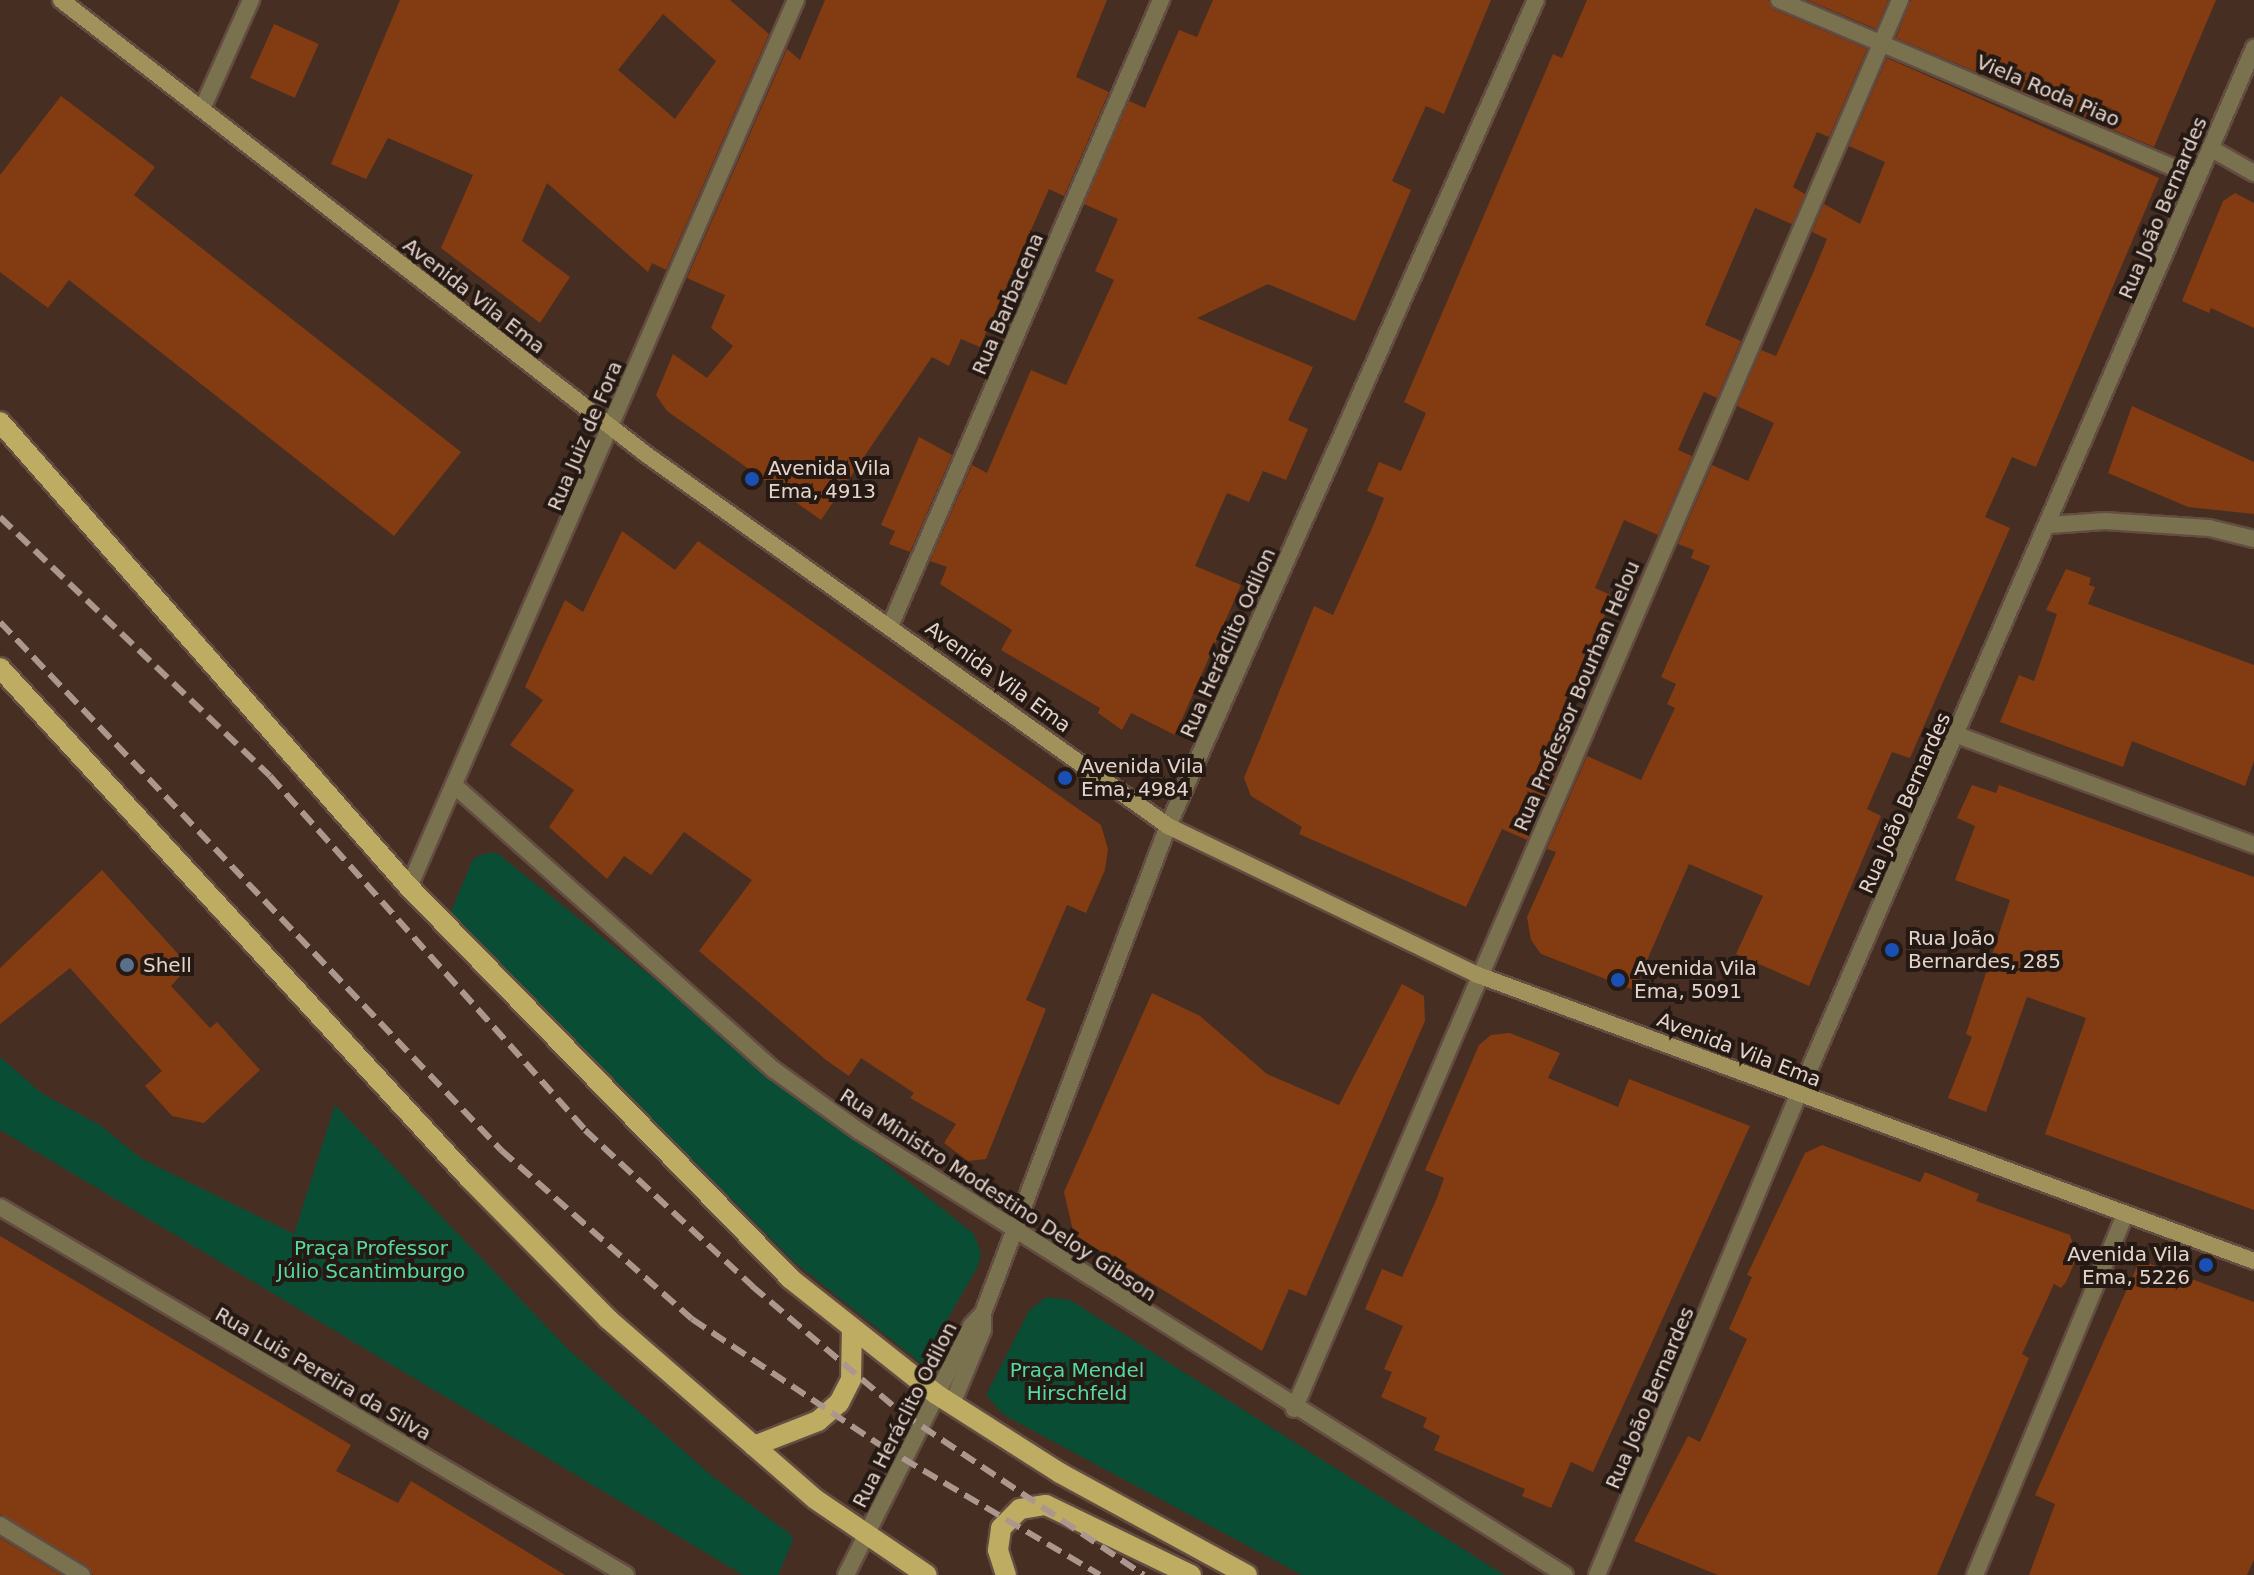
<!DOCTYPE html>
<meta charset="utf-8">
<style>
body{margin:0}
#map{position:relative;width:2254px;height:1575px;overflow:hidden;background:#472e22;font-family:"DejaVu Sans",sans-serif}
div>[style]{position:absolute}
.green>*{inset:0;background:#0a4d35}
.building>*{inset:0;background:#833b12;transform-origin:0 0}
.roads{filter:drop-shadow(2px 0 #634c41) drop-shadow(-2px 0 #634c41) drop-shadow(0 2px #634c41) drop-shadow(0 -2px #634c41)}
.minor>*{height:16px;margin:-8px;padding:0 8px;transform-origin:8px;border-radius:8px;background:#7a714f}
.tertiary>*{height:16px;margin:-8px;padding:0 8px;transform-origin:8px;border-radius:8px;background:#7a714f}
.secondary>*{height:16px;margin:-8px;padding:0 8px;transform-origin:8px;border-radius:8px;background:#a1925b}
.primary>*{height:20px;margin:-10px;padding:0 10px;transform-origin:10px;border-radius:10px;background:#bfac63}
.rail>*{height:6px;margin-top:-3px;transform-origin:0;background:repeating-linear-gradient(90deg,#ab978d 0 16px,transparent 0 24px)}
.dots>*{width:22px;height:22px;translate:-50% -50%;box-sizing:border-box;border:4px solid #251914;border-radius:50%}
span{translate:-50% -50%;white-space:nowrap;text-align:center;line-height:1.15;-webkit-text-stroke:8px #251914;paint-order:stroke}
.street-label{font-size:20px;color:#e5d4cc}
.poi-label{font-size:20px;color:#e5d4cc}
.left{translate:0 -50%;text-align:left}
.right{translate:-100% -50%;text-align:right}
.park-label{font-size:20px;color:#54daa3}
</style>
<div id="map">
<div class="green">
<div style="clip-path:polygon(486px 853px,497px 853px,974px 1234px,981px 1253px,978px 1266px,922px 1364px,793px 1261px,450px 914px,473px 859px)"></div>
<div style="clip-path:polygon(0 1057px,43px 1094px,101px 1126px,142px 1159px,294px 1234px,335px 1105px,568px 1349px,712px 1476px,790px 1534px,793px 1540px,778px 1575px,743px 1575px,0 1130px)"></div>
<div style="clip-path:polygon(1046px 1297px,1070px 1300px,1504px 1575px,1302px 1575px,1004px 1415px,986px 1395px,1029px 1311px)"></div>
</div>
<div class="building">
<div style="clip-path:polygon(evenodd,400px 0,730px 0,769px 34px,666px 270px,652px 263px,648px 272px,547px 183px,522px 241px,570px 277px,540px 323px,441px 248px,473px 175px,388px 138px,366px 179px,331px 164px,400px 0,663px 14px,716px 61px,675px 119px,618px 70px,663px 14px)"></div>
<div style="clip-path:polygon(825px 0,1107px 0,1076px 77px,1109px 92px,1064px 196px,1049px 189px,980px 347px,961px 339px,949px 366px,932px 357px,821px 520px,667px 411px,656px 395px,673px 354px,707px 378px,733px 346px,711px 328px,725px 295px,687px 278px,787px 49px,800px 60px)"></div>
<div style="clip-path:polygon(1213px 0,1491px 0,1444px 114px,1426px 106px,1392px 181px,1411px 190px,1355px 321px,1268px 284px,1197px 318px,1313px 367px,1288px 420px,1308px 429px,1286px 480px,1263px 471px,1249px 502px,1227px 493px,1195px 566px,1241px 585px,1175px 735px,1131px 713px,1122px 730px,1098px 713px,1100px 708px,1001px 650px,1012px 630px,940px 584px,947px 567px,930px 561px,972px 465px,987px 473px,1031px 370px,1066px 385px,1114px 280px,1095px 271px,1118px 219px,1084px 204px,1129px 101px,1145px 108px,1179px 30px,1197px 37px)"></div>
<div style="clip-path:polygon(1587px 0,1768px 0,1775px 10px,1867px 49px,1829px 137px,1817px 132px,1793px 187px,1805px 194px,1792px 224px,1755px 208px,1705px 325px,1741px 341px,1717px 398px,1704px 392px,1690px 422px,1678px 450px,1692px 456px,1658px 535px,1624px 520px,1595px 588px,1613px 596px,1552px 740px,1567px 747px,1527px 840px,1502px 829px,1466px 907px,1299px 834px,1302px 827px,1251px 796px,1244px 778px,1314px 606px,1333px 615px,1373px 526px,1384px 498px,1367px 491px,1379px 462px,1401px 471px,1426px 413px,1404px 402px,1553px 54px,1562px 58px)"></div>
<div style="clip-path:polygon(1807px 0,1888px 0,1876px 29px)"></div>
<div style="clip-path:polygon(1911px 0,2216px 0,2154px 147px,1896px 38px)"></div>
<div style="left:274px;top:24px;width:49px;height:59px;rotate:24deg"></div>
<div style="clip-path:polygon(1887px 58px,2159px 178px,2036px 467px,2012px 457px,1985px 517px,2010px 528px,1910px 758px,1892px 752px,1867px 809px,1881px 816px,1809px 986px,1736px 954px,1763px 896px,1689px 864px,1634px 990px,1541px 954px,1531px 940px,1527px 917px,1556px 852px,1547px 849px,1587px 756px,1641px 780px,1675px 708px,1667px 704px,1676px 684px,1661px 677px,1710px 566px,1691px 558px,1694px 550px,1678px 544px,1712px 465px,1748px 481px,1774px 423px,1737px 406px,1761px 350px,1776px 356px,1813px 273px,1827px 239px,1812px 232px,1824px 204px,1860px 224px,1885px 162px,1849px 146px)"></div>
<div style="clip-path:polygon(61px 96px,155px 167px,134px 195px,461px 452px,394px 536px,69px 280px,48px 308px,0 272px,0 175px)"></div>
<div style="clip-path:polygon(2235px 193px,2254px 203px,2254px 328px,2211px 308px,2209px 313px,2182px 301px,2223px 201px)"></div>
<div style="clip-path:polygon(2132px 406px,2254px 462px,2254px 514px,2188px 507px,2108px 473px)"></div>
<div style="clip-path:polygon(919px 437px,952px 455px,910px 552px,889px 544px,895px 531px,881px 525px)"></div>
<div style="clip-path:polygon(622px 531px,675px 570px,698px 541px,1101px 825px,1108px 849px,1105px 870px,1086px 913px,1067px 905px,1026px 1000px,1046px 1009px,986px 1159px,968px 1161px,944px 1143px,956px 1124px,910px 1098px,914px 1093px,861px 1058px,849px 1076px,826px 1060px,699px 951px,752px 880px,684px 832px,651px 875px,624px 856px,607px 879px,549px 827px,574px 790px,510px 745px,543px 700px,525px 687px,565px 600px,583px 612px)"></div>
<div style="clip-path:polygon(2066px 569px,2091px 578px,2089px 585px,2095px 587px,2088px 604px,2254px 665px,2254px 761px,2245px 786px,2132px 741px,2123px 767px,2000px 722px,2019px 675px,2034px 681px,2057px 614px,2046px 610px)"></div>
<div style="clip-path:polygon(1972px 785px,1996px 793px,1999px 785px,2254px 877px,2254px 1210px,2045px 1134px,2086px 1018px,2027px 997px,1986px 1112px,1948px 1098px,1972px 1037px,1966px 1034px,2010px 900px,1955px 880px,1975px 826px,1957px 818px)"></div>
<div style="clip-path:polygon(102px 870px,189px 966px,171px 986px,210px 1028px,217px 1022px,260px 1070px,204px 1123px,172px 1116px,145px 1086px,162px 1071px,70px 968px,0 1024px,0 968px)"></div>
<div style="clip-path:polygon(1402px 984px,1424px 996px,1425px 1021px,1306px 1296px,1289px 1289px,1262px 1351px,1074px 1235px,1064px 1192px,1152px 993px,1200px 1016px,1267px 1074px,1339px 1105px)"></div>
<div style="clip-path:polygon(1510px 1033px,1560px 1053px,1548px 1078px,1618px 1107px,1629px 1079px,1750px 1126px,1593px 1472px,1571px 1462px,1551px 1508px,1522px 1496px,1525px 1489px,1434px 1450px,1440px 1436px,1423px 1427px,1427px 1418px,1381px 1397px,1392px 1372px,1384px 1369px,1403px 1326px,1365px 1309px,1382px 1269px,1402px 1277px,1437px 1198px,1444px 1178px,1425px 1170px,1479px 1045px,1491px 1035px)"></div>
<div style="clip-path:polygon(1822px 1145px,1920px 1182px,1925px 1172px,1979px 1194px,1976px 1201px,2070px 1235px,2077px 1257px,2066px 1282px,2061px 1288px,2054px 1284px,2022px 1354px,2029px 1358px,1937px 1575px,1718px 1575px,1634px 1541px,1688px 1436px,1700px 1442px,1747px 1339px,1729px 1329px,1752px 1277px,1747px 1275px,1805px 1153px)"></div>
<div style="clip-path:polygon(0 1236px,351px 1445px,336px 1471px,398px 1503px,411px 1481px,565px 1575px,93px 1575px,88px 1566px,0 1514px)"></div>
<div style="clip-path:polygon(2140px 1260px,2254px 1302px,2254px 1560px,2247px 1575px,2029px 1575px,2055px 1504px,2035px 1495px)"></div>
<div style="clip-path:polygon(0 1538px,61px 1575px,0 1575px)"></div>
</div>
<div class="roads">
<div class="minor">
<div style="left:1779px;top:0;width:455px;rotate:23deg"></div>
<div style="left:202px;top:109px;width:120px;rotate:-65.8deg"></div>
<div style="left:2210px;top:148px;width:51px;rotate:29.6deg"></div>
<div style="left:2049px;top:525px;width:56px;rotate:-4.1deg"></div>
<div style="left:2105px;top:521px;width:104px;rotate:3.9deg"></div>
<div style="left:2209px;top:528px;width:46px;rotate:13.7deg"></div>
<div style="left:891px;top:624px;width:680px;rotate:-66.6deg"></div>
<div style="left:1957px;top:735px;width:317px;rotate:20.3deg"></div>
<div style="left:455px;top:786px;width:427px;rotate:41.7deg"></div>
<div style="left:774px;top:1070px;width:105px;rotate:35.7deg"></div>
<div style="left:859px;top:1131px;width:834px;rotate:32.17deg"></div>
<div style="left:409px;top:887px;width:968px;rotate:-66.43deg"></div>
<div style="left:0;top:1207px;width:726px;rotate:30.45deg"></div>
<div style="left:1294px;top:1409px;width:1534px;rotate:-66.73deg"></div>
<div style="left:0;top:1525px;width:96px;rotate:31.4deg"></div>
<div style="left:1597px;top:1575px;width:523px;rotate:-67.26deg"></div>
<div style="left:1799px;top:1093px;width:1140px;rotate:-66.47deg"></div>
<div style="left:1975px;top:1575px;width:388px;rotate:-67.4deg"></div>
</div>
<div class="tertiary">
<div style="left:952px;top:1404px;width:80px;rotate:-67.3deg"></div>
<div style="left:983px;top:1330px;width:17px;rotate:-90deg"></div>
<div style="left:846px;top:1575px;width:279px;rotate:-63.3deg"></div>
<div style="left:971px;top:1326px;width:18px;rotate:-47deg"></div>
<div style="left:983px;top:1313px;width:521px;rotate:-69.2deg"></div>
<div style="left:1168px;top:826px;width:904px;rotate:-65.99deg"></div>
</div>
<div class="secondary">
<div style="left:61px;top:0;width:742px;rotate:37.83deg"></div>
<div style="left:647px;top:455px;width:640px;rotate:35.45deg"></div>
<div style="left:1168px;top:826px;width:344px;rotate:25.7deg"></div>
<div style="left:1478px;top:975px;width:827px;rotate:20.23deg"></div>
</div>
<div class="primary">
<div style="left:0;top:422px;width:619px;rotate:48.67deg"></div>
<div style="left:409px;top:887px;width:547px;rotate:45.74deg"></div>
<div style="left:791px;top:1279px;width:185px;rotate:38.4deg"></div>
<div style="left:936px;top:1394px;width:147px;rotate:32.5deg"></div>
<div style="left:1060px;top:1473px;width:213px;rotate:28.6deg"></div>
<div style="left:0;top:668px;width:693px;rotate:47.4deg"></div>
<div style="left:469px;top:1178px;width:198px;rotate:45.4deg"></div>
<div style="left:608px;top:1319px;width:274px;rotate:41deg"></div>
<div style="left:815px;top:1499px;width:135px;rotate:34.2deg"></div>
<div style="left:754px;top:1446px;width:69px;rotate:-21.3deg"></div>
<div style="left:818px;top:1421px;width:28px;rotate:-41deg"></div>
<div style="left:839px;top:1403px;width:27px;rotate:-63deg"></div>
<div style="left:851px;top:1379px;width:50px;rotate:-88.9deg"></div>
<div style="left:1006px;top:1575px;width:26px;rotate:-108deg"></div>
<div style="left:998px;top:1550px;width:22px;rotate:-82deg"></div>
<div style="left:1001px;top:1528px;width:27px;rotate:-45deg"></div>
<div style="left:1020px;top:1509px;width:26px;rotate:-9deg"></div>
<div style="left:1046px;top:1505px;width:161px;rotate:25.8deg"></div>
</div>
</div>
<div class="rail">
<div style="left:0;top:517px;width:374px;rotate:43.8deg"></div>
<div style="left:270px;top:776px;width:474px;rotate:48.3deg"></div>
<div style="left:585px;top:1130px;width:229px;rotate:43deg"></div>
<div style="left:752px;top:1286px;width:197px;rotate:40.3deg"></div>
<div style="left:902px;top:1413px;width:291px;rotate:33.8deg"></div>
<div style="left:0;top:622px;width:728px;rotate:46.5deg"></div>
<div style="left:501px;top:1150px;width:255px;rotate:41.5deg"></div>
<div style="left:692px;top:1319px;width:229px;rotate:33.8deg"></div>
<div style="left:882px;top:1446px;width:253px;rotate:30.6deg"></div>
</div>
<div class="dots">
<div style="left:752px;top:479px;background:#1a4fb4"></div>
<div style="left:1065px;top:778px;background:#1a4fb4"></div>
<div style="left:1892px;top:950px;background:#1a4fb4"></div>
<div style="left:127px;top:965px;background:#5c6f8a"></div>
<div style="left:1618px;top:980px;background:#1a4fb4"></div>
<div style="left:2206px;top:1265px;background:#1a4fb4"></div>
</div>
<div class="street-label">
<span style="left:2048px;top:91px;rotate:23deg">Viela Roda Piao</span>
<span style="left:2163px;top:208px;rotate:-67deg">Rua João Bernardes</span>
<span style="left:474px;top:296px;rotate:38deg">Avenida Vila Ema</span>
<span style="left:1008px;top:304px;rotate:-67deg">Rua Barbacena</span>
<span style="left:585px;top:436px;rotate:-67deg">Rua Juiz de Fora</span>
<span style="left:1228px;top:643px;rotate:-66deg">Rua Heráclito Odilon</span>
<span style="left:998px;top:677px;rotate:36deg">Avenida Vila Ema</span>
<span style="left:1577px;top:696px;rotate:-67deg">Rua Professor Bourhan Helou</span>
<span style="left:1905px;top:803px;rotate:-66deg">Rua João Bernardes</span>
<span style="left:1739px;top:1050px;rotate:21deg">Avenida Vila Ema</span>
<span style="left:998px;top:1195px;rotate:33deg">Rua Ministro Modestino Deloy Gibson</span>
<span style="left:323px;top:1374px;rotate:30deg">Rua Luis Pereira da Silva</span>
<span style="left:1650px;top:1398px;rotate:-67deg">Rua João Bernardes</span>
<span style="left:905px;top:1415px;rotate:-63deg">Rua Heráclito Odilon</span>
</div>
<div class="poi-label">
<span class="left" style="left:768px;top:480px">Avenida Vila<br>Ema, 4913</span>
<span class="left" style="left:1081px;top:778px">Avenida Vila<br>Ema, 4984</span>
<span class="left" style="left:1908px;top:950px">Rua João<br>Bernardes, 285</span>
<span class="left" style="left:143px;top:965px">Shell</span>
<span class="left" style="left:1634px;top:980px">Avenida Vila<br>Ema, 5091</span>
<span class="right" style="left:2190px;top:1266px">Avenida Vila<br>Ema, 5226</span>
</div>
<div class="park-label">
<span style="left:371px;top:1260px">Praça Professor<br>Júlio Scantimburgo</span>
<span style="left:1077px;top:1382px">Praça Mendel<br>Hirschfeld</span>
</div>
</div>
